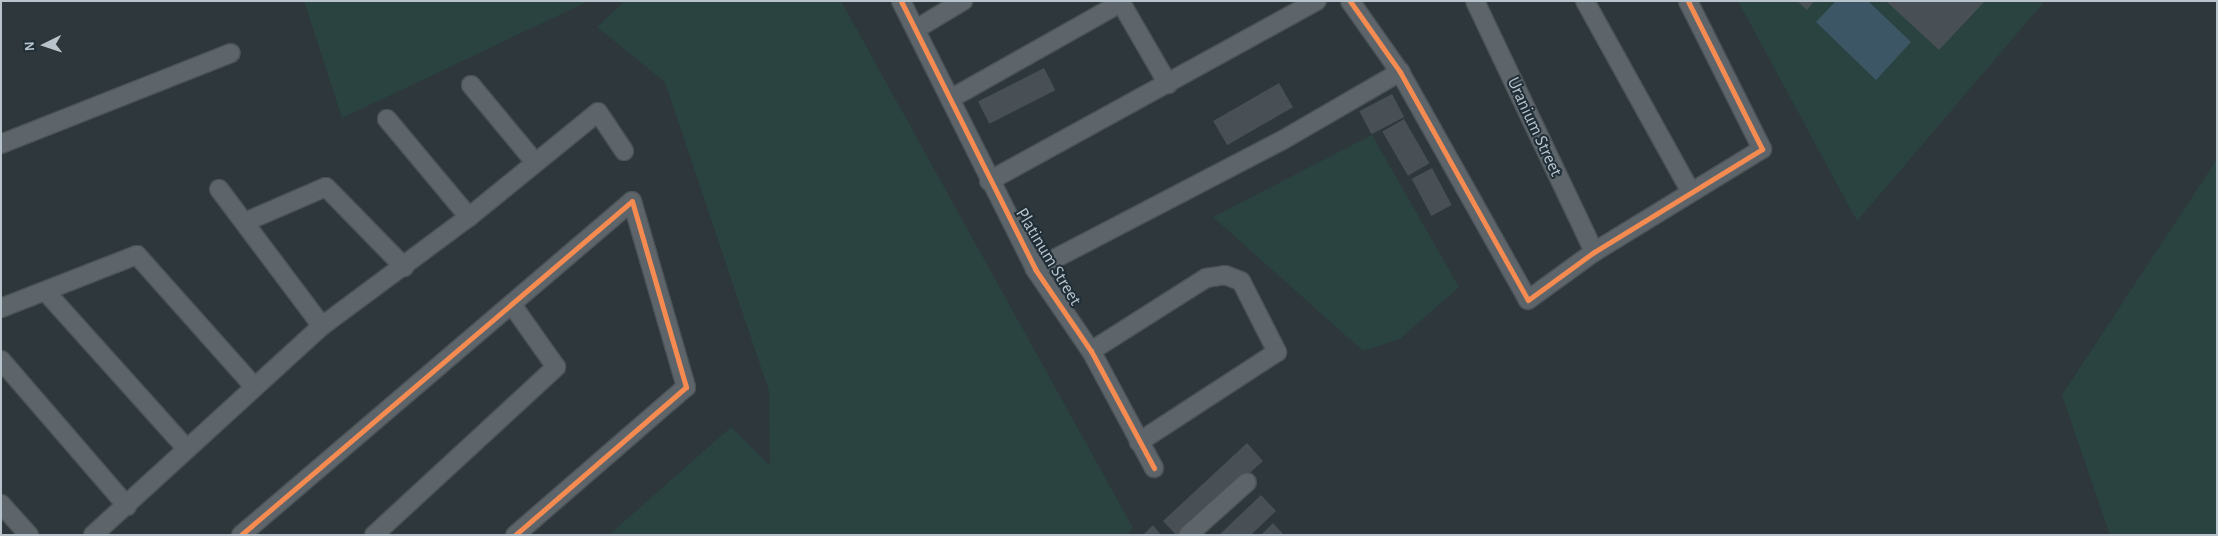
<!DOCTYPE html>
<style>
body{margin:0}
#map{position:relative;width:2218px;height:536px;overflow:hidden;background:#2d373c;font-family:"Alegreya Sans",sans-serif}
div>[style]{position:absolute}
.green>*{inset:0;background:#2a4341}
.water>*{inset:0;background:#3c5666}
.building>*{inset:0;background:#485055;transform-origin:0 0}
.roads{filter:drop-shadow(1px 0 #4b5256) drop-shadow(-1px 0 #4b5256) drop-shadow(0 1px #4b5256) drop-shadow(0 -1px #4b5256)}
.street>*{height:18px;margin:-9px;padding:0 9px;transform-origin:9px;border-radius:9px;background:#5d646a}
.cycleway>*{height:5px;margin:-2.5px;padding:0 2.5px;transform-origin:2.5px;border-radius:2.5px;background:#f68b52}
span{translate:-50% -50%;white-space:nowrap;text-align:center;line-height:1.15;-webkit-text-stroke:4px #202e37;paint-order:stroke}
.street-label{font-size:18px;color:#b8c3cc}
.frame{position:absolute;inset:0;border:2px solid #b8c3cc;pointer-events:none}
.north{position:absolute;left:20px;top:20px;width:50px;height:50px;-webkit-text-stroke:4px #202e37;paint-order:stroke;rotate:266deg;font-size:14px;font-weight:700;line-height:20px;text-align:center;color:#b8c3cc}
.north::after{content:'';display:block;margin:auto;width:18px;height:22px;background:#b8c3cc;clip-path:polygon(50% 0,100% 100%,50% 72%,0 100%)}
</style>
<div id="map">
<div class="green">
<div style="clip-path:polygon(304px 1px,589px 1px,342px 118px)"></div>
<div style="clip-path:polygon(625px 1px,841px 1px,1133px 528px,1126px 535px,609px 535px,731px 427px,770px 466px,769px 391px,665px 82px,597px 27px)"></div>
<div style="clip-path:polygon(1738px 1px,2045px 1px,1857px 221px)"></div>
<div style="clip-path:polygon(1372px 135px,1459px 287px,1400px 339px,1363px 351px,1213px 217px)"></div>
<div style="clip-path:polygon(2217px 159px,2217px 535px,2110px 535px,2062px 395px)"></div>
</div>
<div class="water">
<div style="clip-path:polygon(1836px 1px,1868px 1px,1911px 42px,1876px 80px,1816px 22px)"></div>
</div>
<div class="building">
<div style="clip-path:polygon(1797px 1px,1814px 1px,1807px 10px)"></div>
<div style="clip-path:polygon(1886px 1px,1985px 1px,1939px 50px)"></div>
<div style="left:1044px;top:68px;width:25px;height:74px;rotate:63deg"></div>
<div style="left:1279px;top:83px;width:28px;height:76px;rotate:60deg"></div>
<div style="left:1392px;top:94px;width:26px;height:37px;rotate:62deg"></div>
<div style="left:1404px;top:119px;width:51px;height:25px;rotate:60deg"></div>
<div style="left:1432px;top:168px;width:42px;height:23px;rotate:62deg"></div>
<div style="clip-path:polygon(1247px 443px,1263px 461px,1182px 535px,1176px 535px,1163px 521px)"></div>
<div style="clip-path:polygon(1261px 495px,1276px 511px,1251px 535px,1219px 535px)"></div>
<div style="clip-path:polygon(1273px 523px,1284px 535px,1261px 535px)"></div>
<div style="clip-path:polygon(1153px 525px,1161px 535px,1143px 535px)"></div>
</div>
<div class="roads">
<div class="street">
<div style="left:901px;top:1px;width:300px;rotate:63.4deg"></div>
<div style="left:1035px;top:269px;width:99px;rotate:55.7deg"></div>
<div style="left:1091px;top:351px;width:133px;rotate:61.7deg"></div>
<div style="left:1350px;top:1px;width:87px;rotate:54.8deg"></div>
<div style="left:1400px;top:72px;width:261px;rotate:60.7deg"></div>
<div style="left:1528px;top:300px;width:82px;rotate:-36deg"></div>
<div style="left:1594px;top:252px;width:197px;rotate:-31.5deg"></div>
<div style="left:1762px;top:149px;width:165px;rotate:-116.6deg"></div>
<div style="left:1475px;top:1px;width:278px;rotate:64.6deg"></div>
<div style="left:1585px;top:1px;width:218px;rotate:61deg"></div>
<div style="left:916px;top:29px;width:55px;rotate:-30.8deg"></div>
<div style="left:471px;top:85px;width:99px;rotate:50.3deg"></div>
<div style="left:950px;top:99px;width:192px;rotate:-29.4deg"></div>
<div style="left:1117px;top:5px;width:8px;rotate:23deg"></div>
<div style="left:1124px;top:8px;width:88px;rotate:59.9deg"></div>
<div style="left:387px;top:119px;width:128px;rotate:50.1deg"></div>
<div style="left:1px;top:144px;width:247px;rotate:-21.6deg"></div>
<div style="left:989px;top:181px;width:374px;rotate:-28.8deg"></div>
<div style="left:219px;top:189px;width:171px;rotate:53.1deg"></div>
<div style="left:245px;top:222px;width:88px;rotate:-23.4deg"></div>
<div style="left:326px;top:187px;width:112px;rotate:45.7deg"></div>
<div style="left:1035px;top:269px;width:277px;rotate:-27.5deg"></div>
<div style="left:1281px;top:141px;width:138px;rotate:-30.1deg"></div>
<div style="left:46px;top:292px;width:210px;rotate:48.1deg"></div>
<div style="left:1px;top:308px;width:146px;rotate:-21.3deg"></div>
<div style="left:137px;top:255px;width:174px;rotate:48.3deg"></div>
<div style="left:1091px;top:351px;width:136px;rotate:-32.4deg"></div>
<div style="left:1206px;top:278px;width:19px;rotate:-9deg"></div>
<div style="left:1225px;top:275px;width:17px;rotate:21deg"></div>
<div style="left:1241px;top:281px;width:80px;rotate:63.1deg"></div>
<div style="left:1277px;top:352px;width:165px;rotate:146.9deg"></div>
<div style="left:1px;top:360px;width:193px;rotate:49.2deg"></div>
<div style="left:1px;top:504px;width:42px;rotate:47.9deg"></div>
<div style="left:93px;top:535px;width:310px;rotate:-42.4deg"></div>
<div style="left:322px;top:326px;width:183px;rotate:-36.6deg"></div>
<div style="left:469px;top:217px;width:166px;rotate:-39.1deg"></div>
<div style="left:598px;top:112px;width:47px;rotate:56.3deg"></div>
<div style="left:241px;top:535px;width:514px;rotate:-40.5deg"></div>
<div style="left:632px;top:201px;width:194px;rotate:73.8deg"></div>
<div style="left:686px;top:387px;width:226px;rotate:139.1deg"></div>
<div style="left:374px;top:535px;width:248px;rotate:-42.7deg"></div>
<div style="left:556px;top:367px;width:75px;rotate:-125.2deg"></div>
<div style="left:1188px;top:535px;width:79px;rotate:-41.9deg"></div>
</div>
</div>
<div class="cycleway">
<div style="left:901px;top:1px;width:300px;rotate:63.4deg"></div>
<div style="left:1035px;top:269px;width:99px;rotate:55.7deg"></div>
<div style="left:1091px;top:351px;width:133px;rotate:61.7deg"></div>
<div style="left:1350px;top:1px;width:87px;rotate:54.8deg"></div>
<div style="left:1400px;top:72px;width:261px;rotate:60.7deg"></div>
<div style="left:1528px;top:300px;width:82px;rotate:-36deg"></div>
<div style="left:1594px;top:252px;width:197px;rotate:-31.5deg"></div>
<div style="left:1762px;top:149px;width:165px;rotate:-116.6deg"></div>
<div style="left:241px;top:535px;width:514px;rotate:-40.5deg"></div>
<div style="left:632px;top:201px;width:194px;rotate:73.8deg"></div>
<div style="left:686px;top:387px;width:226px;rotate:139.1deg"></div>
</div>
<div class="street-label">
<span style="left:1534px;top:127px;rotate:65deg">Uranium Street</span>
<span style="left:1048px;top:257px;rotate:59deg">Platinum Street</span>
</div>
<div class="frame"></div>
<div class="north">N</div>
</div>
